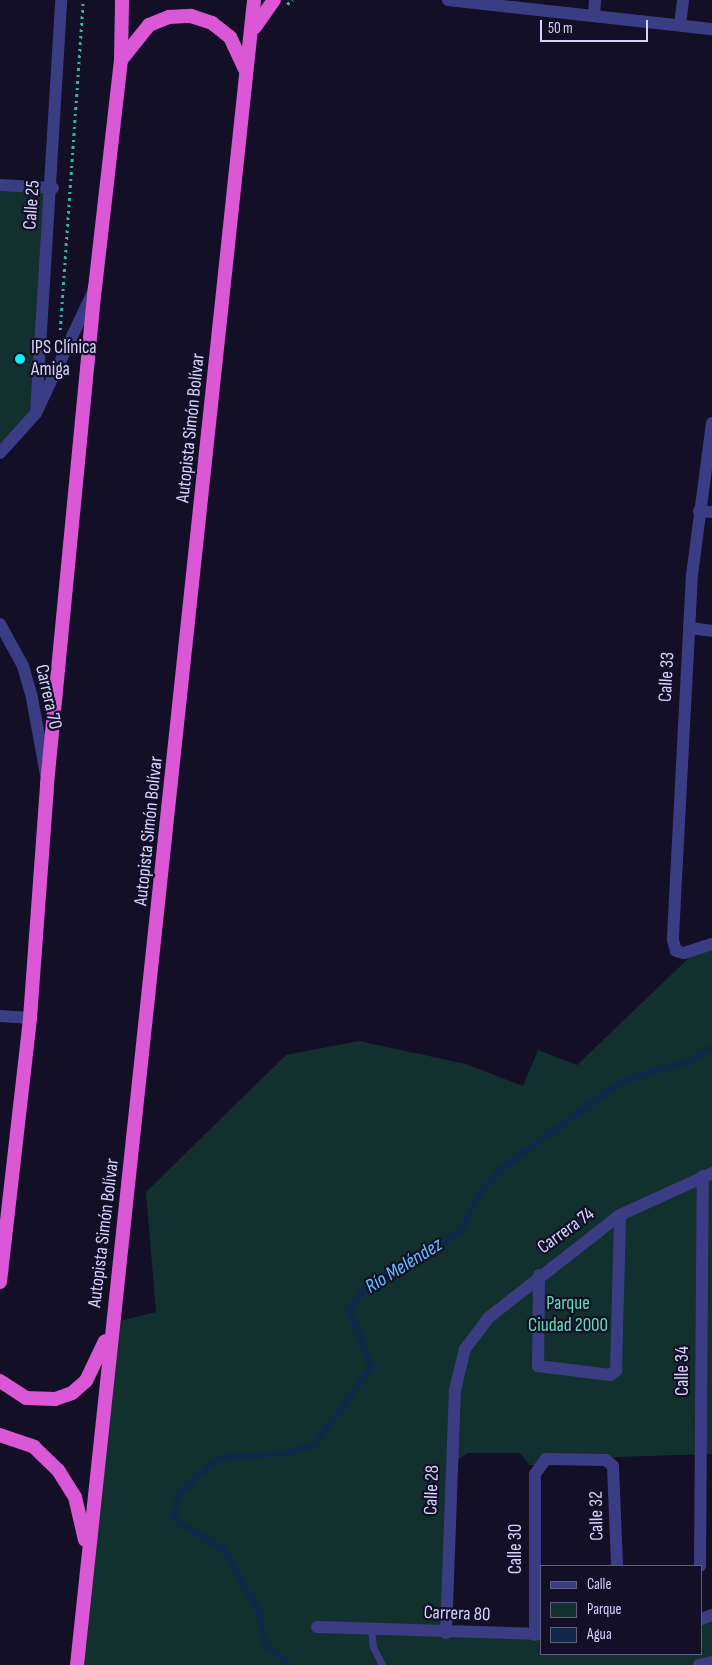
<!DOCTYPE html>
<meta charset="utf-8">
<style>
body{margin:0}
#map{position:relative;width:712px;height:1665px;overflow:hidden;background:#120f26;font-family:"Sofia Sans Condensed",sans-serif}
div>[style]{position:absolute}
.green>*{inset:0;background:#12302d}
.water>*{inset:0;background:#0f294a}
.path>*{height:2.5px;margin-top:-1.25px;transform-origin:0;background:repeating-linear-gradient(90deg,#30b7a6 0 2.5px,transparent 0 6.5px)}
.service>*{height:7px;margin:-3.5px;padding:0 3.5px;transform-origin:3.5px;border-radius:3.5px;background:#3b3d84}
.minor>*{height:12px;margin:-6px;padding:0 6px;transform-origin:6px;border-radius:6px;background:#3b3d84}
.tertiary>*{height:12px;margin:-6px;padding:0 6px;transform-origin:6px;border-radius:6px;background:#3b3d84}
.trunk>*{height:14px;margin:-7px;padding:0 7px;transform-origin:7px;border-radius:7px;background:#da57d6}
.dots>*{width:14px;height:14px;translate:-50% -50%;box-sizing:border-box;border:2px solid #120f26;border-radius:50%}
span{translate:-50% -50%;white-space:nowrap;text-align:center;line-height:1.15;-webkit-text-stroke:4.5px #120f26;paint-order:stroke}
.street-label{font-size:19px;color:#d6d4ff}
.poi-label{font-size:19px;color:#d6d4ff}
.left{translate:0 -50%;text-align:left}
.park-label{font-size:19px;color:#60dfb7}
.water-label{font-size:20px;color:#64c0fd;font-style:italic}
.legend{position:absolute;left:540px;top:1565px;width:162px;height:90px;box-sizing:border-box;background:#120f26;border:1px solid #605e7d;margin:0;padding:6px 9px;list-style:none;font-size:15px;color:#d6d4ff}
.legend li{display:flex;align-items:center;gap:10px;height:25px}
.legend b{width:25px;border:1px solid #605e7d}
.scale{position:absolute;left:540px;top:20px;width:108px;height:22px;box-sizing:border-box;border:2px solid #d6d4ff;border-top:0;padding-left:6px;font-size:15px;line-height:18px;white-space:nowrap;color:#d6d4ff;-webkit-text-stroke:4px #120f26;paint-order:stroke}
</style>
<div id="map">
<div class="green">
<div style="clip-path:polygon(0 187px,53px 191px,36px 413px,0 453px)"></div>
<div style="clip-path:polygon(712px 944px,712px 1454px,618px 1457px,539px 1465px,529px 1465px,520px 1453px,468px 1453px,452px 1463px,446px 1632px,541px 1634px,541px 1654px,701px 1654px,701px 1619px,712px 1615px,712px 1665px,77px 1665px,112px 1323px,156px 1312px,146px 1192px,286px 1055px,359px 1041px,466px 1064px,523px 1086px,538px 1050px,577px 1065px,696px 951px)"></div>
</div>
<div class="water">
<div style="clip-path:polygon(712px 1043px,712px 1050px,693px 1063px,624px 1084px,501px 1173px,479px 1200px,463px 1234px,368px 1289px,353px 1310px,375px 1368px,316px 1448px,285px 1456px,219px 1461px,182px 1496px,177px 1517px,226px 1547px,262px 1611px,267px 1642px,294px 1665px,284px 1665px,262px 1645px,256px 1613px,221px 1552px,170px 1519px,176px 1493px,217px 1455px,284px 1451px,313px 1442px,368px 1367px,345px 1309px,364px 1284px,458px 1229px,474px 1197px,497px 1168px,621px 1078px,691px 1057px)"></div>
</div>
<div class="path">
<div style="left:287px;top:4px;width:7px;rotate:-34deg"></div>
<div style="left:60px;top:330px;width:331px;rotate:-86deg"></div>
</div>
<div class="service">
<div style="left:371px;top:1629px;width:18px;rotate:84deg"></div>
<div style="left:373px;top:1647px;width:20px;rotate:63deg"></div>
</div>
<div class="minor">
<div style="left:448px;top:0;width:266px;rotate:6.3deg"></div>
<div style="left:594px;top:15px;width:15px;rotate:-86deg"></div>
<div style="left:680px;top:25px;width:25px;rotate:-83deg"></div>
<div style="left:0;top:185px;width:53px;rotate:3.2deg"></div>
<div style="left:712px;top:423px;width:152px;rotate:97.5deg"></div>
<div style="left:692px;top:574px;width:366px;rotate:93deg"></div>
<div style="left:673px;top:940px;width:11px;rotate:75deg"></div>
<div style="left:676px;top:951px;width:8px;rotate:14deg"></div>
<div style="left:684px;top:953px;width:29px;rotate:-18deg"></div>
<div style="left:699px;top:511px;width:13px;rotate:4deg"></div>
<div style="left:689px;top:628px;width:23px;rotate:7deg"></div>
<div style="left:0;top:1016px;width:30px;rotate:4deg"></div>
<div style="left:539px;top:1275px;width:91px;rotate:90.6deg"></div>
<div style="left:538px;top:1366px;width:73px;rotate:7.1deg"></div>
<div style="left:610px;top:1375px;width:7px;rotate:-34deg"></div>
<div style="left:616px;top:1371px;width:156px;rotate:-88.5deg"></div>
<div style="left:700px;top:1566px;width:390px;rotate:-89.6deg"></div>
<div style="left:701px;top:1619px;width:12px;rotate:-20deg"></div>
<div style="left:317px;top:1627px;width:224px;rotate:1.8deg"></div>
<div style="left:446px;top:1633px;width:243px;rotate:-87.9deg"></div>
<div style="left:455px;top:1390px;width:42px;rotate:-76.3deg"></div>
<div style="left:465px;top:1349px;width:39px;rotate:-53deg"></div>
<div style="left:488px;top:1318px;width:167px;rotate:-38deg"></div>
<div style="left:620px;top:1215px;width:101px;rotate:-24.5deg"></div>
<div style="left:535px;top:1635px;width:161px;rotate:-90deg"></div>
<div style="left:535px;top:1474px;width:19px;rotate:-54deg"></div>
<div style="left:546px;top:1459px;width:60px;rotate:1deg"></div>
<div style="left:606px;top:1460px;width:9px;rotate:41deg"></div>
<div style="left:613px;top:1466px;width:100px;rotate:87.7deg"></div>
<div style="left:699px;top:1665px;width:13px;rotate:-13deg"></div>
</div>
<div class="tertiary">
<div style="left:36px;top:413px;width:414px;rotate:-86.5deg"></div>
<div style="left:0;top:453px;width:54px;rotate:-48deg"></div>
<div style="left:36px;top:413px;width:134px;rotate:-64.8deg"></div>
<div style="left:0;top:624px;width:48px;rotate:61.3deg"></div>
<div style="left:23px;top:666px;width:33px;rotate:74deg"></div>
<div style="left:32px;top:698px;width:78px;rotate:79.7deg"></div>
</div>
<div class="trunk">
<div style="left:255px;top:27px;width:33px;rotate:-55deg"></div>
<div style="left:121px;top:60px;width:45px;rotate:-51.3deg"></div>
<div style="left:149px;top:25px;width:22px;rotate:-22deg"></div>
<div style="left:169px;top:17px;width:22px;rotate:-3deg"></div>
<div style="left:191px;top:16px;width:22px;rotate:18deg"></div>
<div style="left:212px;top:23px;width:23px;rotate:38deg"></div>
<div style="left:230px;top:37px;width:35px;rotate:65deg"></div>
<div style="left:0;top:1282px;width:266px;rotate:-83.5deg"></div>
<div style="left:30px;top:1018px;width:235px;rotate:-85.8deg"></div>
<div style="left:47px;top:784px;width:498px;rotate:-84.5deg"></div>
<div style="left:95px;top:288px;width:229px;rotate:-83.5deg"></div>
<div style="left:121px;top:60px;width:60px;rotate:-89deg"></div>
<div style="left:0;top:1381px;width:31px;rotate:33deg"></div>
<div style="left:26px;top:1398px;width:29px;rotate:2deg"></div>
<div style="left:55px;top:1399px;width:18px;rotate:-19deg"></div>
<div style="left:72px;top:1393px;width:18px;rotate:-41deg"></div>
<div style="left:86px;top:1381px;width:44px;rotate:-64.6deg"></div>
<div style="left:0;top:1435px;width:36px;rotate:19deg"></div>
<div style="left:34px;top:1447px;width:33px;rotate:44deg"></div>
<div style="left:58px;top:1470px;width:32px;rotate:58deg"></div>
<div style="left:75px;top:1497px;width:44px;rotate:76.9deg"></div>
<div style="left:77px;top:1665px;width:1674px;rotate:-83.93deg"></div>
</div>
<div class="dots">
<div style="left:20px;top:359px;background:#03f3fc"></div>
</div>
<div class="street-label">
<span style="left:32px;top:205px;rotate:-86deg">Calle 25</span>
<span style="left:191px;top:428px;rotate:-84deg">Autopista Simón Bolívar</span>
<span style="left:667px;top:677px;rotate:-87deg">Calle 33</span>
<span style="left:48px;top:697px;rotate:77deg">Carrera 70</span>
<span style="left:149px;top:831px;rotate:-84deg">Autopista Simón Bolívar</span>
<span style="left:566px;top:1231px;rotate:-36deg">Carrera 74</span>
<span style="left:104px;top:1233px;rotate:-83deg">Autopista Simón Bolívar</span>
<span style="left:683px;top:1371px;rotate:-90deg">Calle 34</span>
<span style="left:432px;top:1490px;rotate:-88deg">Calle 28</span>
<span style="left:597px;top:1516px;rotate:-91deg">Calle 32</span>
<span style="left:516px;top:1549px;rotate:-90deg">Calle 30</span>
<span style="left:457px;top:1614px;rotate:2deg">Carrera 80</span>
</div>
<div class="poi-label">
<span class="left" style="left:31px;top:359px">IPS Clínica<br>Amiga</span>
</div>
<div class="park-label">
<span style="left:568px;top:1315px">Parque<br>Ciudad 2000</span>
</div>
<div class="water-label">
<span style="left:404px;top:1266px;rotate:-32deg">Río Meléndez</span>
</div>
<ul class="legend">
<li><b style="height:6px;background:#3b3d84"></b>Calle</li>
<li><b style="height:14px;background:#12302d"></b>Parque</li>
<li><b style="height:14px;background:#0f294a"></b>Agua</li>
</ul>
<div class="scale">50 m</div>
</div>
